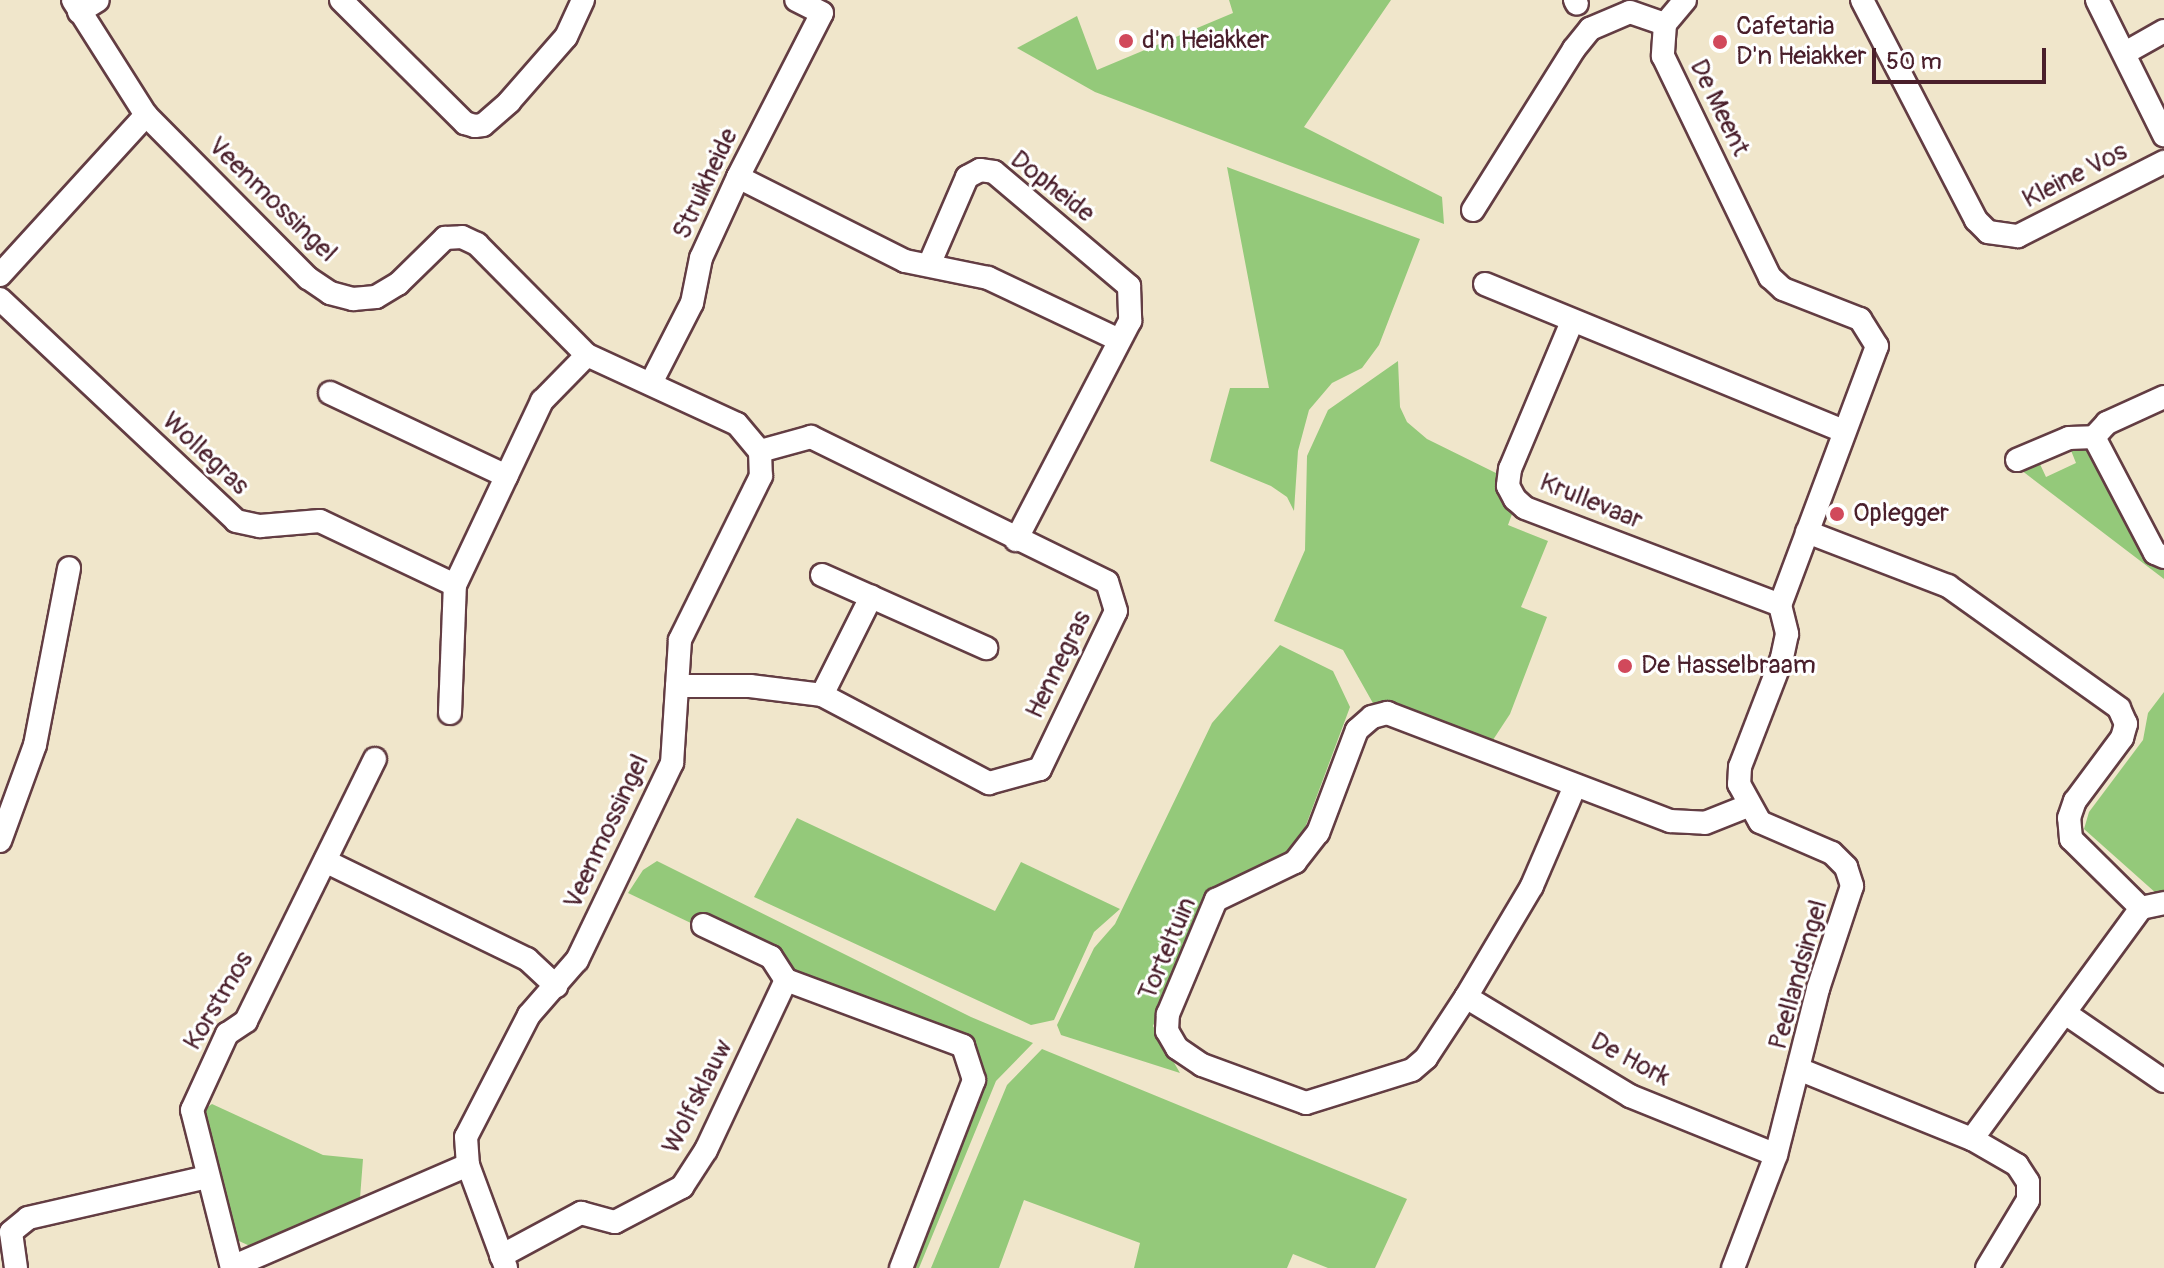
<!DOCTYPE html>
<style>
body{margin:0}
#map{position:relative;width:2164px;height:1268px;overflow:hidden;background:#f0e6cb;font-family:Pangolin,sans-serif}
div>[style]{position:absolute}
.green>*{inset:0;background:#94c97a}
.roads{filter:drop-shadow(2px 0 #633d43) drop-shadow(-2px 0 #633d43) drop-shadow(0 2px #633d43) drop-shadow(0 -2px #633d43)}
.street>*{height:22px;margin:-11px;padding:0 11px;transform-origin:11px;border-radius:11px;background:#fff}
.dots>*{width:22px;height:22px;translate:-50% -50%;box-sizing:border-box;border:4px solid #fff;border-radius:50%}
span{translate:-50% -50%;white-space:nowrap;text-align:center;line-height:1.15;-webkit-text-stroke:6px #fff;paint-order:stroke}
.poi-label{font-size:26px;color:#4a1f2b}
.left{translate:0 -50%;text-align:left}
.street-label{font-size:26px;color:#4a1f2b}
.scale{position:absolute;left:1872px;top:48px;width:174px;height:36px;box-sizing:border-box;border:4px solid #4a1f2b;border-top:0;padding-left:10px;font-size:24px;line-height:28px;white-space:nowrap;color:#4a1f2b;-webkit-text-stroke:6px #fff;paint-order:stroke}
</style>
<div id="map">
<div class="green">
<div style="clip-path:polygon(1229px 0,1391px 0,1304px 127px,1442px 197px,1444px 224px,1095px 92px,1017px 48px,1077px 16px,1097px 70px,1233px 13px)"></div>
<div style="clip-path:polygon(1227px 167px,1420px 239px,1379px 345px,1362px 368px,1332px 383px,1309px 410px,1298px 451px,1294px 511px,1287px 497px,1271px 486px,1210px 461px,1230px 388px,1269px 388px)"></div>
<div style="clip-path:polygon(1398px 361px,1400px 407px,1407px 422px,1427px 439px,1500px 475px,1515px 506px,1508px 525px,1548px 541px,1521px 607px,1547px 617px,1510px 714px,1489px 746px,1374px 705px,1343px 650px,1274px 621px,1305px 550px,1307px 456px,1328px 410px)"></div>
<div style="clip-path:polygon(2076px 445px,2088px 451px,2153px 562px,2164px 566px,2164px 579px,2021px 470px,2039px 462px,2046px 477px,2076px 463px,2070px 448px)"></div>
<div style="clip-path:polygon(1280px 645px,1333px 671px,1350px 707px,1299px 844px,1288px 858px,1213px 891px,1153px 1026px,1180px 1073px,1061px 1035px,1057px 1025px,1094px 948px,1115px 924px,1212px 723px)"></div>
<div style="clip-path:polygon(2164px 692px,2164px 893px,2157px 894px,2084px 829px,2089px 812px,2143px 740px,2148px 713px)"></div>
<div style="clip-path:polygon(797px 818px,995px 911px,1021px 862px,1120px 909px,1094px 932px,1054px 1020px,1031px 1025px,754px 897px)"></div>
<div style="clip-path:polygon(657px 861px,971px 1017px,1033px 1043px,996px 1081px,919px 1268px,910px 1268px,985px 1074px,970px 1038px,789px 968px,781px 963px,779px 950px,701px 915px,695px 925px,628px 893px,643px 870px)"></div>
<div style="clip-path:polygon(1042px 1049px,1407px 1199px,1375px 1268px,1328px 1268px,1293px 1254px,1287px 1268px,1134px 1268px,1140px 1243px,1024px 1200px,999px 1268px,931px 1268px,1007px 1085px)"></div>
<div style="clip-path:polygon(212px 1104px,323px 1155px,363px 1159px,360px 1198px,250px 1246px,230px 1237px,203px 1110px)"></div>
</div>
<div class="roads">
<div class="street">
<div style="left:73px;top:0;width:136px;rotate:57.6deg"></div>
<div style="left:146px;top:115px;width:230px;rotate:45.2deg"></div>
<div style="left:308px;top:278px;width:27px;rotate:34deg"></div>
<div style="left:330px;top:293px;width:24px;rotate:15deg"></div>
<div style="left:353px;top:299px;width:23px;rotate:-5deg"></div>
<div style="left:376px;top:297px;width:26px;rotate:-31deg"></div>
<div style="left:398px;top:284px;width:66px;rotate:-44.4deg"></div>
<div style="left:445px;top:238px;width:17px;rotate:-3deg"></div>
<div style="left:462px;top:237px;width:17px;rotate:25deg"></div>
<div style="left:477px;top:244px;width:156px;rotate:45.3deg"></div>
<div style="left:587px;top:355px;width:165px;rotate:24.7deg"></div>
<div style="left:737px;top:424px;width:35px;rotate:50deg"></div>
<div style="left:760px;top:451px;width:25px;rotate:88deg"></div>
<div style="left:761px;top:476px;width:183px;rotate:116.3deg"></div>
<div style="left:680px;top:640px;width:123px;rotate:93.7deg"></div>
<div style="left:672px;top:763px;width:219px;rotate:115.7deg"></div>
<div style="left:577px;top:960px;width:73px;rotate:131.1deg"></div>
<div style="left:529px;top:1015px;width:137px;rotate:117.3deg"></div>
<div style="left:466px;top:1137px;width:28px;rotate:86deg"></div>
<div style="left:468px;top:1165px;width:110px;rotate:69.7deg"></div>
<div style="left:341px;top:0;width:175px;rotate:44.8deg"></div>
<div style="left:465px;top:123px;width:10px;rotate:17deg"></div>
<div style="left:475px;top:126px;width:8px;rotate:-7deg"></div>
<div style="left:483px;top:125px;width:35px;rotate:-41deg"></div>
<div style="left:509px;top:102px;width:86px;rotate:-48.8deg"></div>
<div style="left:566px;top:37px;width:41px;rotate:-65.3deg"></div>
<div style="left:1575px;top:0;width:4px;rotate:63deg"></div>
<div style="left:1862px;top:0;width:248px;rotate:62.6deg"></div>
<div style="left:1976px;top:220px;width:17px;rotate:45deg"></div>
<div style="left:1988px;top:232px;width:30px;rotate:8deg"></div>
<div style="left:2018px;top:236px;width:164px;rotate:-26.9deg"></div>
<div style="left:2097px;top:0;width:151px;rotate:63.6deg"></div>
<div style="left:79px;top:12px;width:22px;rotate:-32deg"></div>
<div style="left:1665px;top:24px;width:31px;rotate:-50deg"></div>
<div style="left:2125px;top:53px;width:45px;rotate:-29.4deg"></div>
<div style="left:738px;top:177px;width:187px;rotate:26.7deg"></div>
<div style="left:905px;top:261px;width:85px;rotate:11.6deg"></div>
<div style="left:988px;top:278px;width:145px;rotate:25.3deg"></div>
<div style="left:1473px;top:210px;width:190px;rotate:-57.9deg"></div>
<div style="left:1574px;top:49px;width:26px;rotate:-51deg"></div>
<div style="left:1590px;top:29px;width:43px;rotate:-23deg"></div>
<div style="left:1630px;top:12px;width:37px;rotate:19deg"></div>
<div style="left:1665px;top:24px;width:32px;rotate:94deg"></div>
<div style="left:1663px;top:56px;width:246px;rotate:64.2deg"></div>
<div style="left:1770px;top:277px;width:18px;rotate:43deg"></div>
<div style="left:1783px;top:289px;width:83px;rotate:21.3deg"></div>
<div style="left:1860px;top:319px;width:32px;rotate:58deg"></div>
<div style="left:1877px;top:346px;width:277px;rotate:110.5deg"></div>
<div style="left:1780px;top:605px;width:30px;rotate:76deg"></div>
<div style="left:1787px;top:634px;width:25px;rotate:102deg"></div>
<div style="left:1782px;top:658px;width:117px;rotate:111.1deg"></div>
<div style="left:1740px;top:767px;width:17px;rotate:93deg"></div>
<div style="left:1739px;top:784px;width:43px;rotate:61.1deg"></div>
<div style="left:1760px;top:822px;width:78px;rotate:23.3deg"></div>
<div style="left:1832px;top:853px;width:20px;rotate:45deg"></div>
<div style="left:1846px;top:867px;width:20px;rotate:72deg"></div>
<div style="left:1852px;top:886px;width:108px;rotate:108.3deg"></div>
<div style="left:1818px;top:989px;width:171px;rotate:104.2deg"></div>
<div style="left:1776px;top:1155px;width:121px;rotate:110.8deg"></div>
<div style="left:929px;top:265px;width:96px;rotate:-66.6deg"></div>
<div style="left:967px;top:177px;width:15px;rotate:-28deg"></div>
<div style="left:980px;top:170px;width:14px;rotate:8deg"></div>
<div style="left:994px;top:172px;width:177px;rotate:40.2deg"></div>
<div style="left:1129px;top:286px;width:35px;rotate:88deg"></div>
<div style="left:1130px;top:321px;width:247px;rotate:117.5deg"></div>
<div style="left:0;top:275px;width:217px;rotate:-47.6deg"></div>
<div style="left:1485px;top:284px;width:388px;rotate:22.3deg"></div>
<div style="left:0;top:299px;width:324px;rotate:43.2deg"></div>
<div style="left:236px;top:521px;width:25px;rotate:12deg"></div>
<div style="left:260px;top:526px;width:60px;rotate:-4.8deg"></div>
<div style="left:320px;top:521px;width:149px;rotate:25.4deg"></div>
<div style="left:1571px;top:324px;width:157px;rotate:112.8deg"></div>
<div style="left:1510px;top:469px;width:17px;rotate:97deg"></div>
<div style="left:1508px;top:486px;width:15px;rotate:62deg"></div>
<div style="left:1515px;top:499px;width:13px;rotate:42deg"></div>
<div style="left:1525px;top:508px;width:273px;rotate:20.8deg"></div>
<div style="left:651px;top:383px;width:90px;rotate:-62.9deg"></div>
<div style="left:692px;top:303px;width:46px;rotate:-78.7deg"></div>
<div style="left:701px;top:258px;width:89px;rotate:-65.4deg"></div>
<div style="left:738px;top:177px;width:184px;rotate:-62.9deg"></div>
<div style="left:822px;top:13px;width:29px;rotate:-153deg"></div>
<div style="left:330px;top:393px;width:195px;rotate:25.2deg"></div>
<div style="left:2164px;top:397px;width:63px;rotate:155.5deg"></div>
<div style="left:2107px;top:423px;width:19px;rotate:133deg"></div>
<div style="left:2094px;top:437px;width:131px;rotate:62.3deg"></div>
<div style="left:2155px;top:553px;width:10px;rotate:24deg"></div>
<div style="left:2017px;top:460px;width:56px;rotate:-22.9deg"></div>
<div style="left:2069px;top:438px;width:25px;rotate:-2deg"></div>
<div style="left:822px;top:575px;width:180px;rotate:24deg"></div>
<div style="left:677px;top:686px;width:73px"></div>
<div style="left:750px;top:686px;width:73px;rotate:7.1deg"></div>
<div style="left:822px;top:695px;width:189px;rotate:27.8deg"></div>
<div style="left:989px;top:783px;width:53px;rotate:-15.4deg"></div>
<div style="left:1040px;top:769px;width:175px;rotate:-64.3deg"></div>
<div style="left:1116px;top:611px;width:30px;rotate:-107deg"></div>
<div style="left:1107px;top:582px;width:330px;rotate:-153.9deg"></div>
<div style="left:811px;top:437px;width:53px;rotate:164.6deg"></div>
<div style="left:822px;top:695px;width:110px;rotate:-63.4deg"></div>
<div style="left:450px;top:713px;width:128px;rotate:-87.8deg"></div>
<div style="left:455px;top:585px;width:204px;rotate:-64.7deg"></div>
<div style="left:542px;top:401px;width:64px;rotate:-45.6deg"></div>
<div style="left:1575px;top:786px;width:109px;rotate:113.3deg"></div>
<div style="left:1532px;top:886px;width:129px;rotate:120.7deg"></div>
<div style="left:1466px;top:997px;width:73px;rotate:123.3deg"></div>
<div style="left:1426px;top:1058px;width:18px;rotate:139deg"></div>
<div style="left:1412px;top:1070px;width:111px;rotate:162.7deg"></div>
<div style="left:1306px;top:1103px;width:111px;rotate:-159.9deg"></div>
<div style="left:1202px;top:1065px;width:30px;rotate:-146deg"></div>
<div style="left:1177px;top:1048px;width:20px;rotate:-120deg"></div>
<div style="left:1167px;top:1031px;width:17px;rotate:-87deg"></div>
<div style="left:1168px;top:1014px;width:124px;rotate:-67.2deg"></div>
<div style="left:1216px;top:900px;width:88px;rotate:-25.7deg"></div>
<div style="left:1295px;top:862px;width:37px;rotate:-52deg"></div>
<div style="left:1318px;top:833px;width:110px;rotate:-69.3deg"></div>
<div style="left:1357px;top:730px;width:20px;rotate:-41deg"></div>
<div style="left:1372px;top:717px;width:16px;rotate:-15deg"></div>
<div style="left:1387px;top:713px;width:303px;rotate:20.9deg"></div>
<div style="left:1670px;top:821px;width:35px;rotate:3deg"></div>
<div style="left:1705px;top:823px;width:46px;rotate:-21.6deg"></div>
<div style="left:0;top:841px;width:102px;rotate:-70deg"></div>
<div style="left:35px;top:745px;width:180px;rotate:-79.1deg"></div>
<div style="left:325px;top:861px;width:225px;rotate:25.9deg"></div>
<div style="left:527px;top:959px;width:40px;rotate:43deg"></div>
<div style="left:2141px;top:908px;width:24px;rotate:-12deg"></div>
<div style="left:703px;top:925px;width:75px;rotate:25.2deg"></div>
<div style="left:771px;top:957px;width:27px;rotate:57deg"></div>
<div style="left:786px;top:980px;width:189px;rotate:20.4deg"></div>
<div style="left:963px;top:1046px;width:36px;rotate:72deg"></div>
<div style="left:974px;top:1080px;width:202px;rotate:111.2deg"></div>
<div style="left:1466px;top:997px;width:192px;rotate:31.1deg"></div>
<div style="left:1630px;top:1096px;width:157px;rotate:22deg"></div>
<div style="left:2065px;top:1013px;width:120px;rotate:34.5deg"></div>
<div style="left:1801px;top:1070px;width:184px;rotate:22deg"></div>
<div style="left:1972px;top:1139px;width:286px;rotate:-53.8deg"></div>
<div style="left:2141px;top:908px;width:98px;rotate:-135.4deg"></div>
<div style="left:2071px;top:839px;width:21px;rotate:-95deg"></div>
<div style="left:2069px;top:818px;width:18px;rotate:-71deg"></div>
<div style="left:2075px;top:801px;width:79px;rotate:-53.3deg"></div>
<div style="left:2122px;top:738px;width:15px;rotate:-74deg"></div>
<div style="left:2126px;top:724px;width:17px;rotate:-114deg"></div>
<div style="left:2119px;top:708px;width:210px;rotate:-144.5deg"></div>
<div style="left:1948px;top:586px;width:151px;rotate:-159deg"></div>
<div style="left:1972px;top:1139px;width:52px;rotate:30deg"></div>
<div style="left:2017px;top:1165px;width:20px;rotate:57deg"></div>
<div style="left:2028px;top:1182px;width:18px;rotate:90deg"></div>
<div style="left:2028px;top:1200px;width:79px;rotate:121.1deg"></div>
<div style="left:501px;top:1256px;width:91px;rotate:-28.3deg"></div>
<div style="left:581px;top:1213px;width:35px;rotate:15deg"></div>
<div style="left:615px;top:1222px;width:76px;rotate:-27.6deg"></div>
<div style="left:682px;top:1187px;width:44px;rotate:-57deg"></div>
<div style="left:706px;top:1150px;width:188px;rotate:-64.8deg"></div>
<div style="left:232px;top:1267px;width:257px;rotate:-23.4deg"></div>
<div style="left:16px;top:1268px;width:36px;rotate:-98deg"></div>
<div style="left:11px;top:1232px;width:22px;rotate:-39deg"></div>
<div style="left:28px;top:1218px;width:184px;rotate:-12.9deg"></div>
<div style="left:232px;top:1268px;width:163px;rotate:-104.2deg"></div>
<div style="left:192px;top:1110px;width:84px;rotate:-65.3deg"></div>
<div style="left:227px;top:1034px;width:23px;rotate:-34deg"></div>
<div style="left:246px;top:1021px;width:292px;rotate:-63.8deg"></div>
</div>
</div>
<div class="dots">
<div style="left:1126px;top:41px;background:#d1495b"></div>
<div style="left:1720px;top:42px;background:#d1495b"></div>
<div style="left:1837px;top:514px;background:#d1495b"></div>
<div style="left:1625px;top:666px;background:#d1495b"></div>
</div>
<div class="poi-label">
<span class="left" style="left:1736px;top:42px">Cafetaria<br>D'n Heiakker</span>
<span class="left" style="left:1142px;top:41px">d'n Heiakker</span>
<span class="left" style="left:1853px;top:514px">Oplegger</span>
<span class="left" style="left:1641px;top:666px">De Hasselbraam</span>
</div>
<div class="street-label">
<span style="left:1719px;top:108px;rotate:64deg">De Meent</span>
<span style="left:2075px;top:176px;rotate:-27deg">Kleine Vos</span>
<span style="left:706px;top:184px;rotate:-65deg">Struikheide</span>
<span style="left:1052px;top:187px;rotate:38deg">Dopheide</span>
<span style="left:272px;top:200px;rotate:44deg">Veenmossingel</span>
<span style="left:205px;top:454px;rotate:43deg">Wollegras</span>
<span style="left:1591px;top:502px;rotate:22deg">Krullevaar</span>
<span style="left:1059px;top:665px;rotate:-64deg">Hennegras</span>
<span style="left:607px;top:832px;rotate:-65deg">Veenmossingel</span>
<span style="left:1168px;top:949px;rotate:-67deg">Torteltuin</span>
<span style="left:1799px;top:975px;rotate:-74deg">Peellandsingel</span>
<span style="left:219px;top:1001px;rotate:-59deg">Korstmos</span>
<span style="left:1630px;top:1060px;rotate:28deg">De Hork</span>
<span style="left:698px;top:1097px;rotate:-63deg">Wolfsklauw</span>
</div>
<div class="scale">50 m</div>
</div>
